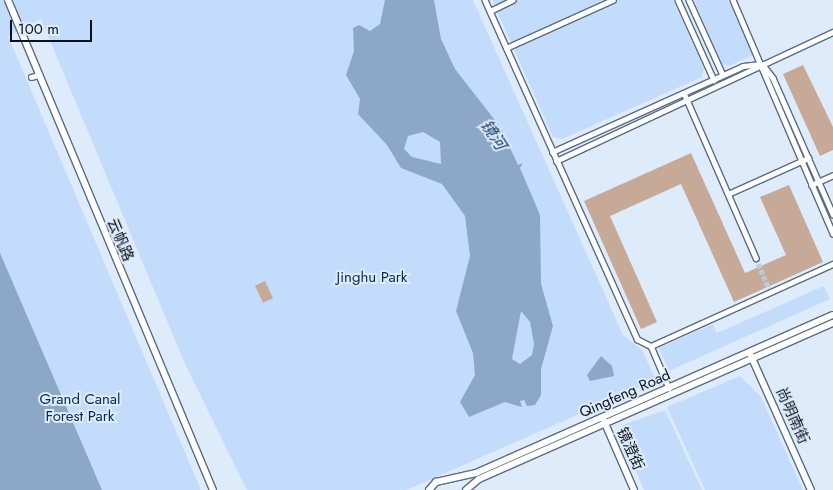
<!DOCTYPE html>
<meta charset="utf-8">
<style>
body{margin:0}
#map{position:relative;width:833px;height:490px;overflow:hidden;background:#deebfb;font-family:Jost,"Noto Sans SC",sans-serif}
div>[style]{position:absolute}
.green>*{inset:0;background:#c3dcfb}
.water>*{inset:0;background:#8da7c8}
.building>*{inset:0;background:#c6a996;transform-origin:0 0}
.street-tunnel>*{height:4.5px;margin-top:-2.25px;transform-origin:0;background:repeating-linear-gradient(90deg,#becad9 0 4.5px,transparent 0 6.5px)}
.roads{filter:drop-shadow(1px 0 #596b82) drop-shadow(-1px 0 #596b82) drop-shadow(0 1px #596b82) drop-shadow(0 -1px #596b82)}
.street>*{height:4.5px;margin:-2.25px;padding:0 2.25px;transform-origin:2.25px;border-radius:2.25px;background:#fff}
.secondary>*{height:6px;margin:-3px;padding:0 3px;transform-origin:3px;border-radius:3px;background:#fff}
span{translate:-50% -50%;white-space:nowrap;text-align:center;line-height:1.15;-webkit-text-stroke:4px #deebfb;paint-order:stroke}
.street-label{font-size:15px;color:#0b121b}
.park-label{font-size:15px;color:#042953}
.water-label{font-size:16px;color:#0d325d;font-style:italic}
.scale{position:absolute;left:10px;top:20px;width:82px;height:22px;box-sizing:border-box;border:2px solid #0b121b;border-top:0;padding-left:6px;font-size:15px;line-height:18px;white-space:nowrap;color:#0b121b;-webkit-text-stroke:4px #deebfb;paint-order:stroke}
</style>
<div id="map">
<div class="green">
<div style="clip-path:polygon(0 0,473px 0,623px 335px,642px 350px,656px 380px,407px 490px,247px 490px,185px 364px,41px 19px,8px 36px,201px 490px,0 490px)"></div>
<div style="clip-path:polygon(492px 0,673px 0,704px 69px,702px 77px,562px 139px,553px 137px)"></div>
<div style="clip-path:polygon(694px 0,728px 0,753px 55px,729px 66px,722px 64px)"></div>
<div style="clip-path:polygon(824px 286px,830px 299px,669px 371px,659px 348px,713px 324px,717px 333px)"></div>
<div style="clip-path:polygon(740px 376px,761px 397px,803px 490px,705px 490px,667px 407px)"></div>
<div style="clip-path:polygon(665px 410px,702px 490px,644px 490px,619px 432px,623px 425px)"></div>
</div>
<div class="water">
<div style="clip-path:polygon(evenodd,385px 0,434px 0,441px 39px,455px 69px,501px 128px,518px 165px,523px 163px,520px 168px,540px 215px,541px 284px,553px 326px,541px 369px,541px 395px,535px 405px,527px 406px,524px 400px,520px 401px,522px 407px,505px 402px,469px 417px,460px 402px,475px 375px,473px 353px,456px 311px,470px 256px,465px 216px,442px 184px,401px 168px,387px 145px,358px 114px,360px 99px,346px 75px,354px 51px,353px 28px,359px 25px,370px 31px,380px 24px,385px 0,423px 132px,440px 142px,441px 164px,412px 157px,404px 149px,408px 136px,423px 132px,385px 0,521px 311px,530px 322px,534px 344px,532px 355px,520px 364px,512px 359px,521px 311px)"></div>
<div style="clip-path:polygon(0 253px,102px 490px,0 490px)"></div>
<div style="clip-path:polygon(601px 356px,612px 366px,614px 376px,590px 381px,587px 375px)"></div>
</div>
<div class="building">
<div style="clip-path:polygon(803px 65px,833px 127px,833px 150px,820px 156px,783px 74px)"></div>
<div style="clip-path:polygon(691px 153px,745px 273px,786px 255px,760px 197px,789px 185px,823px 262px,734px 302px,681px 184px,610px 216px,657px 322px,641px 329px,584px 201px)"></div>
<div style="left:265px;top:281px;width:19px;height:11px;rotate:65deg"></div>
</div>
<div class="street-tunnel">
<div style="left:756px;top:258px;width:33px;rotate:67deg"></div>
</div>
<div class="roads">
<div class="street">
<div style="left:485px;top:0;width:372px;rotate:65.8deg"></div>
<div style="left:637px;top:339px;width:16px;rotate:27deg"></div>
<div style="left:651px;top:346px;width:200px;rotate:-24.3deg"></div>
<div style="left:678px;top:0;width:88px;rotate:65.8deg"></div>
<div style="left:689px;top:0;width:82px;rotate:65.6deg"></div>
<div style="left:733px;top:0;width:254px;rotate:66.8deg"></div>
<div style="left:490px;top:11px;width:25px;rotate:-26deg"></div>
<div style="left:506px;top:48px;width:117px;rotate:-24.2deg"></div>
<div style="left:763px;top:65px;width:16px;rotate:52deg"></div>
<div style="left:773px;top:78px;width:149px;rotate:66.2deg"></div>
<div style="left:31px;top:77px;width:8px;rotate:-14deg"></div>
<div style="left:684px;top:93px;width:180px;rotate:66.4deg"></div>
<div style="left:552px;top:152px;width:209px;rotate:-24.2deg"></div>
<div style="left:743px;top:66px;width:17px;rotate:-7deg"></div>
<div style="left:556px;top:161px;width:306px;rotate:-25deg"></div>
<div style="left:811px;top:185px;width:24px;rotate:-24deg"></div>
<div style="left:728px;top:194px;width:88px;rotate:-24.2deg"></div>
<div style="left:651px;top:346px;width:46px;rotate:66.8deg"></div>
</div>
<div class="secondary">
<div style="left:8px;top:0;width:531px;rotate:67.3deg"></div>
<div style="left:751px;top:356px;width:147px;rotate:65.9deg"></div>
<div style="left:604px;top:421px;width:75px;rotate:66.5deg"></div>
<div style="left:429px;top:490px;width:11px;rotate:-49deg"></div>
<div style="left:436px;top:482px;width:41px;rotate:-12.7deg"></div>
<div style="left:476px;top:473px;width:390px;rotate:-23.9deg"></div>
<div style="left:466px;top:490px;width:17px;rotate:-40deg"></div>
<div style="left:479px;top:479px;width:387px;rotate:-23.8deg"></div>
</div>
</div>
<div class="street-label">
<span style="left:120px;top:240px;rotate:67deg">云帆路</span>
<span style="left:625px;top:394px;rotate:-24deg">Qingfeng Road</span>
<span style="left:792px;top:416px;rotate:66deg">尚明南街</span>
<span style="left:630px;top:449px;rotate:66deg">镜澄街</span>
</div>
<div class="park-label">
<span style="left:372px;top:278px">Jinghu Park</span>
<span style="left:80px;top:408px">Grand Canal<br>Forest Park</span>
</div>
<div class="water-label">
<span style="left:493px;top:135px;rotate:57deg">镜河</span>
</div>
<div class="scale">100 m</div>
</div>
